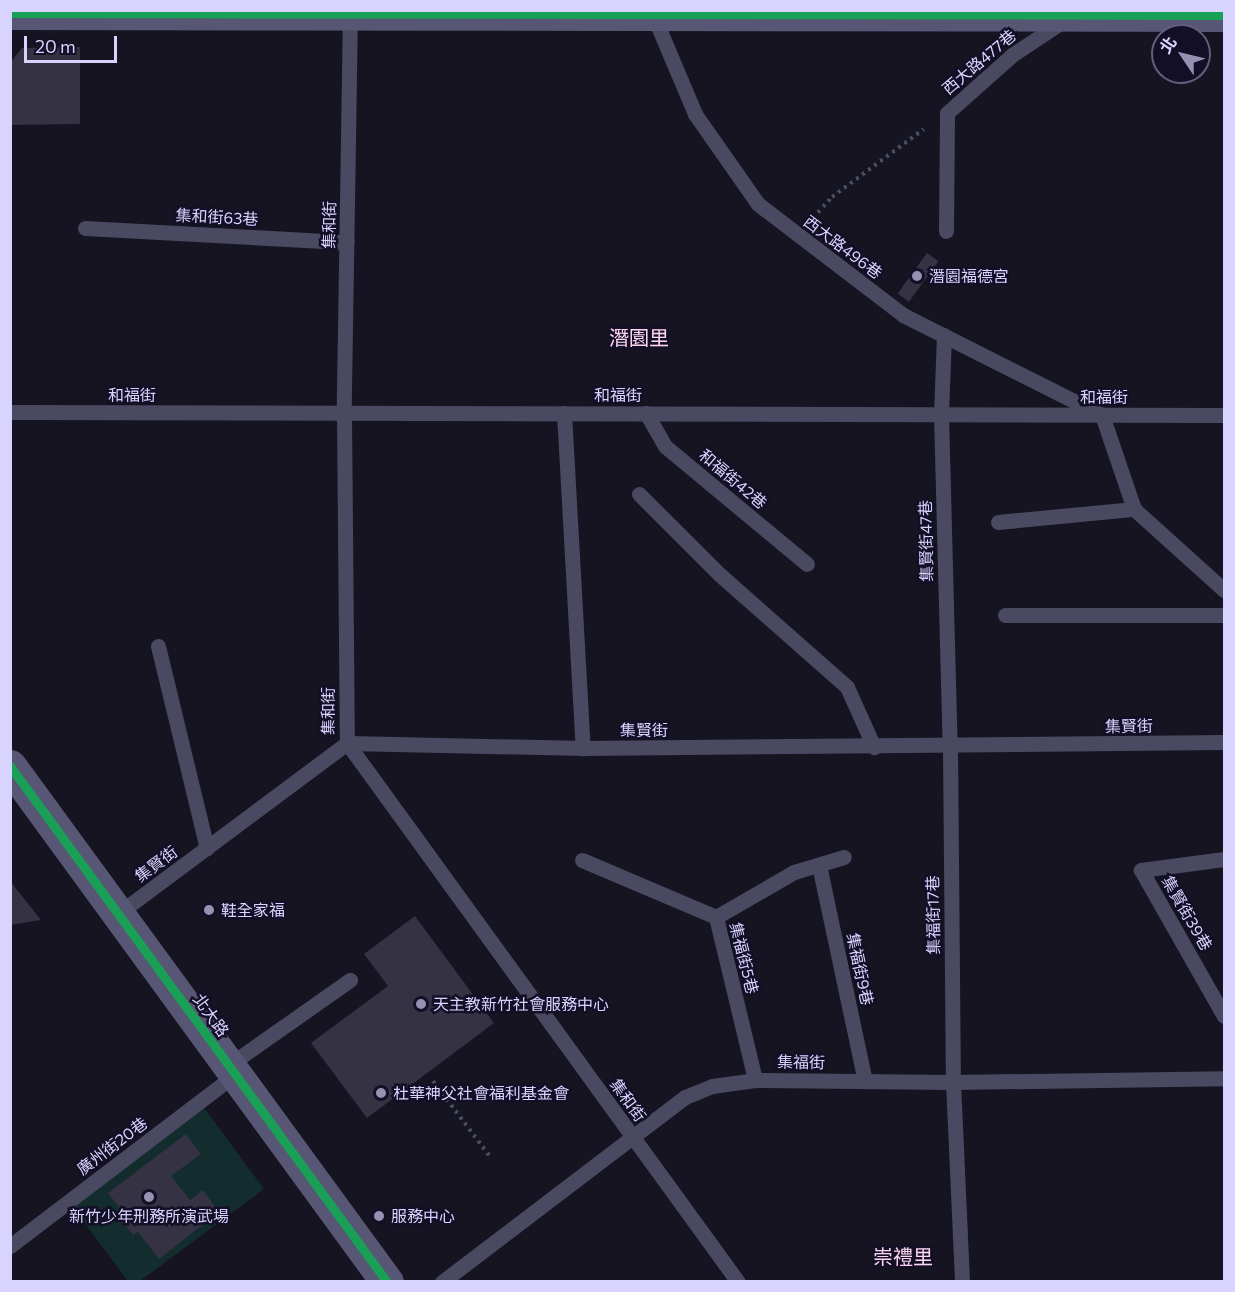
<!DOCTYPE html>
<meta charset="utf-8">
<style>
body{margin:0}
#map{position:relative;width:1235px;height:1292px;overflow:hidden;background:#161421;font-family:Commissioner,"Noto Sans TC",sans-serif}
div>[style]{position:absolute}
.green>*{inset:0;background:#132c2d}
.building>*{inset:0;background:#343243;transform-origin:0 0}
.path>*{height:4px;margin-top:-2px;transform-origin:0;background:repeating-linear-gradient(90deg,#44505f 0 3px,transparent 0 7.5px)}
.lane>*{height:15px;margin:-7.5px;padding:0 7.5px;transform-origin:7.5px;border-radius:7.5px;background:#4a4962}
.secondary>*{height:33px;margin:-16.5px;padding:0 16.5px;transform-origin:16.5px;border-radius:16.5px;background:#575674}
.cycleway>*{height:9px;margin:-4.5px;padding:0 4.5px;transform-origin:4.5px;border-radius:4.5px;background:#1a9f57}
.dots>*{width:16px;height:16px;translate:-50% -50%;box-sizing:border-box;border:3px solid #130f26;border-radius:50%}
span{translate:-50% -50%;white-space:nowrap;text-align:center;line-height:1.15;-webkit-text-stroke:5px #130f26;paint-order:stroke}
.street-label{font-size:16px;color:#d9d4ff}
.poi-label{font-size:16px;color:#d9d4ff}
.left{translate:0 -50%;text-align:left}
.quarter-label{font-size:20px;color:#ffd6f0}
.frame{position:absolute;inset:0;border:12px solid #d9d4ff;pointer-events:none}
.north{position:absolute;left:1151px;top:24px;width:60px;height:60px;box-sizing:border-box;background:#130f26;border:2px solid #625e7d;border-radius:50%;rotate:305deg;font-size:16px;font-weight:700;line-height:24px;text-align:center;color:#d9d4ff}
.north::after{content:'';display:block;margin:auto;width:21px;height:27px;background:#9591b1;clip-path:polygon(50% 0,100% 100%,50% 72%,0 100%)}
.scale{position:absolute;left:24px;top:36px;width:93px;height:27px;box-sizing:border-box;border:3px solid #d9d4ff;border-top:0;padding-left:8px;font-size:18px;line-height:21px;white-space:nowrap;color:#d9d4ff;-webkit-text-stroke:4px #130f26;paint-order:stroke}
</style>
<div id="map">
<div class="green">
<div style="clip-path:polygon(202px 1105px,264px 1189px,140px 1281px,128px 1281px,71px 1205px)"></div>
</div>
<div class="building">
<div style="clip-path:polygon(80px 47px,80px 124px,10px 125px,10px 63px,22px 48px)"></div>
<div style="left:927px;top:253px;width:14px;height:50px;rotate:36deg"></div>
<div style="clip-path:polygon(10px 881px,41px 920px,10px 925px)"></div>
<div style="clip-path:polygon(415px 916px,494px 1023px,367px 1118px,311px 1043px,388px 986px,364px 954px)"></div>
<div style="clip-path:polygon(186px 1134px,201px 1154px,171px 1176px,190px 1200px,203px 1190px,219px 1212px,159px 1259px,138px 1232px,133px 1235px,120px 1218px,125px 1215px,108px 1193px)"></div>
</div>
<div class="path">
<div style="left:813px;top:218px;width:28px;rotate:-48deg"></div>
<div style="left:832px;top:197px;width:114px;rotate:-36.5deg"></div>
<div style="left:433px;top:1081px;width:93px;rotate:52.9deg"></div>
</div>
<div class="lane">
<div style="left:350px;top:10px;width:403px;rotate:90.9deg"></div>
<div style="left:344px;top:413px;width:330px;rotate:89.5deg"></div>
<div style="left:347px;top:743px;width:666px;rotate:54.04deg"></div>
<div style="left:652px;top:12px;width:111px;rotate:67.1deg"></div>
<div style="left:695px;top:114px;width:110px;rotate:55deg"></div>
<div style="left:758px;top:204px;width:183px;rotate:37.4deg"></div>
<div style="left:903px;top:315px;width:223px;rotate:26.7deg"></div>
<div style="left:1102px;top:415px;width:99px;rotate:71.2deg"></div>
<div style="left:1134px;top:509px;width:121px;rotate:42deg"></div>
<div style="left:85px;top:228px;width:262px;rotate:3.1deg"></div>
<div style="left:946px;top:231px;width:118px;rotate:-89.5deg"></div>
<div style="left:947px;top:113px;width:87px;rotate:-41.7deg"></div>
<div style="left:1012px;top:55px;width:61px;rotate:-33.7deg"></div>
<div style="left:944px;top:335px;width:79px;rotate:92.2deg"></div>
<div style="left:941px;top:414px;width:333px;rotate:88.5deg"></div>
<div style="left:950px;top:747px;width:335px;rotate:89.5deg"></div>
<div style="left:953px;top:1082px;width:200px;rotate:87.4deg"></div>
<div style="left:10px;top:412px;width:1214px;rotate:0.14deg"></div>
<div style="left:564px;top:413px;width:336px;rotate:86.8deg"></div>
<div style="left:646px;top:413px;width:39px;rotate:60deg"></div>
<div style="left:666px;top:447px;width:183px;rotate:39.7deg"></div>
<div style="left:639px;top:494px;width:113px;rotate:45deg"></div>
<div style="left:719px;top:574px;width:171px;rotate:41.4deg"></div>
<div style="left:847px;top:687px;width:66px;rotate:65.8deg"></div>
<div style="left:998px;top:522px;width:137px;rotate:-5.5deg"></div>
<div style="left:1005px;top:615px;width:219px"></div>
<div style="left:158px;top:646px;width:208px;rotate:76.4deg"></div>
<div style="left:1224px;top:859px;width:84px;rotate:172.5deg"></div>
<div style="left:1141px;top:870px;width:168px;rotate:60.4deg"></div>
<div style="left:582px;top:860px;width:146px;rotate:23deg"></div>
<div style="left:716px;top:917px;width:168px;rotate:76.5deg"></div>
<div style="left:819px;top:865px;width:221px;rotate:78deg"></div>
<div style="left:119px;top:913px;width:284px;rotate:-36.7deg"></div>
<div style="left:347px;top:743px;width:236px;rotate:1.2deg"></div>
<div style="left:583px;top:748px;width:641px;rotate:-0.54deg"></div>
<div style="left:716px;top:917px;width:90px;rotate:-30deg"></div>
<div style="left:794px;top:872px;width:52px;rotate:-16.7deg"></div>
<div style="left:229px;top:1065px;width:148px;rotate:-35.1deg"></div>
<div style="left:10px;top:1246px;width:284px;rotate:-37.3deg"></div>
<div style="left:442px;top:1282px;width:305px;rotate:-37.3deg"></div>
<div style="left:685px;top:1097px;width:29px;rotate:-22deg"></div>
<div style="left:712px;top:1086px;width:43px;rotate:-7.9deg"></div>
<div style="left:755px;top:1080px;width:198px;rotate:0.6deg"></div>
<div style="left:953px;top:1082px;width:271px;rotate:-0.8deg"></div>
</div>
<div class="secondary">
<div style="left:10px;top:13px;width:1214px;rotate:0.09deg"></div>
<div style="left:10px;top:766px;width:639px;rotate:53.85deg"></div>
</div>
<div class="cycleway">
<div style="left:10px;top:13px;width:1214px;rotate:0.09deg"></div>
<div style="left:10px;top:766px;width:639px;rotate:53.85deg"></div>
</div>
<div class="dots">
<div style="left:917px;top:276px;background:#9591b1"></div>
<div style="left:209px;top:910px;background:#9591b1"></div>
<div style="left:421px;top:1004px;background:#9591b1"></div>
<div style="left:381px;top:1093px;background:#9591b1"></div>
<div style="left:149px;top:1197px;background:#9591b1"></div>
<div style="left:379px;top:1216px;background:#9591b1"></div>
</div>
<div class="street-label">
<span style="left:979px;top:62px;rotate:-40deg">西大路477巷</span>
<span style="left:217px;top:217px;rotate:3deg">集和街63巷</span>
<span style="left:329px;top:225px;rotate:-89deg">集和街</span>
<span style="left:843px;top:247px;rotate:37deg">西大路496巷</span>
<span style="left:132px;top:395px">和福街</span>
<span style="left:618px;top:395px">和福街</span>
<span style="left:1104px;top:397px">和福街</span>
<span style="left:733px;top:479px;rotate:40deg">和福街42巷</span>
<span style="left:926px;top:541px;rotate:-91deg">集賢街47巷</span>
<span style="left:328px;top:711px;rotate:-90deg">集和街</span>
<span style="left:1129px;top:726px;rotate:-1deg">集賢街</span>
<span style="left:644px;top:730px">集賢街</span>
<span style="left:156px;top:864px;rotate:-37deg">集賢街</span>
<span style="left:1187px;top:913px;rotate:60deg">集賢街39巷</span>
<span style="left:933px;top:915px;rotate:-91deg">集福街17巷</span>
<span style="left:744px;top:958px;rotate:76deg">集福街5巷</span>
<span style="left:860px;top:969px;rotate:78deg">集福街9巷</span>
<span style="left:211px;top:1015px;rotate:54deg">北大路</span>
<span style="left:801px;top:1062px;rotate:1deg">集福街</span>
<span style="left:628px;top:1100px;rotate:54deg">集和街</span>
<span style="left:112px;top:1146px;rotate:-37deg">廣州街20巷</span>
</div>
<div class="poi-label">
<span class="left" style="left:929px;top:276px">潛園福德宮</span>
<span class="left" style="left:221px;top:910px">鞋全家福</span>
<span class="left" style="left:433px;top:1004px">天主教新竹社會服務中心</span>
<span class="left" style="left:393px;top:1093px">杜華神父社會福利基金會</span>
<span style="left:149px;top:1216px">新竹少年刑務所演武場</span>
<span class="left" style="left:391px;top:1216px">服務中心</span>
</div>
<div class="quarter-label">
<span style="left:639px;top:337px">潛園里</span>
<span style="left:903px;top:1256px">崇禮里</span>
</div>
<div class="frame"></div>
<div class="north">北</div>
<div class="scale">20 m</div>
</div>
